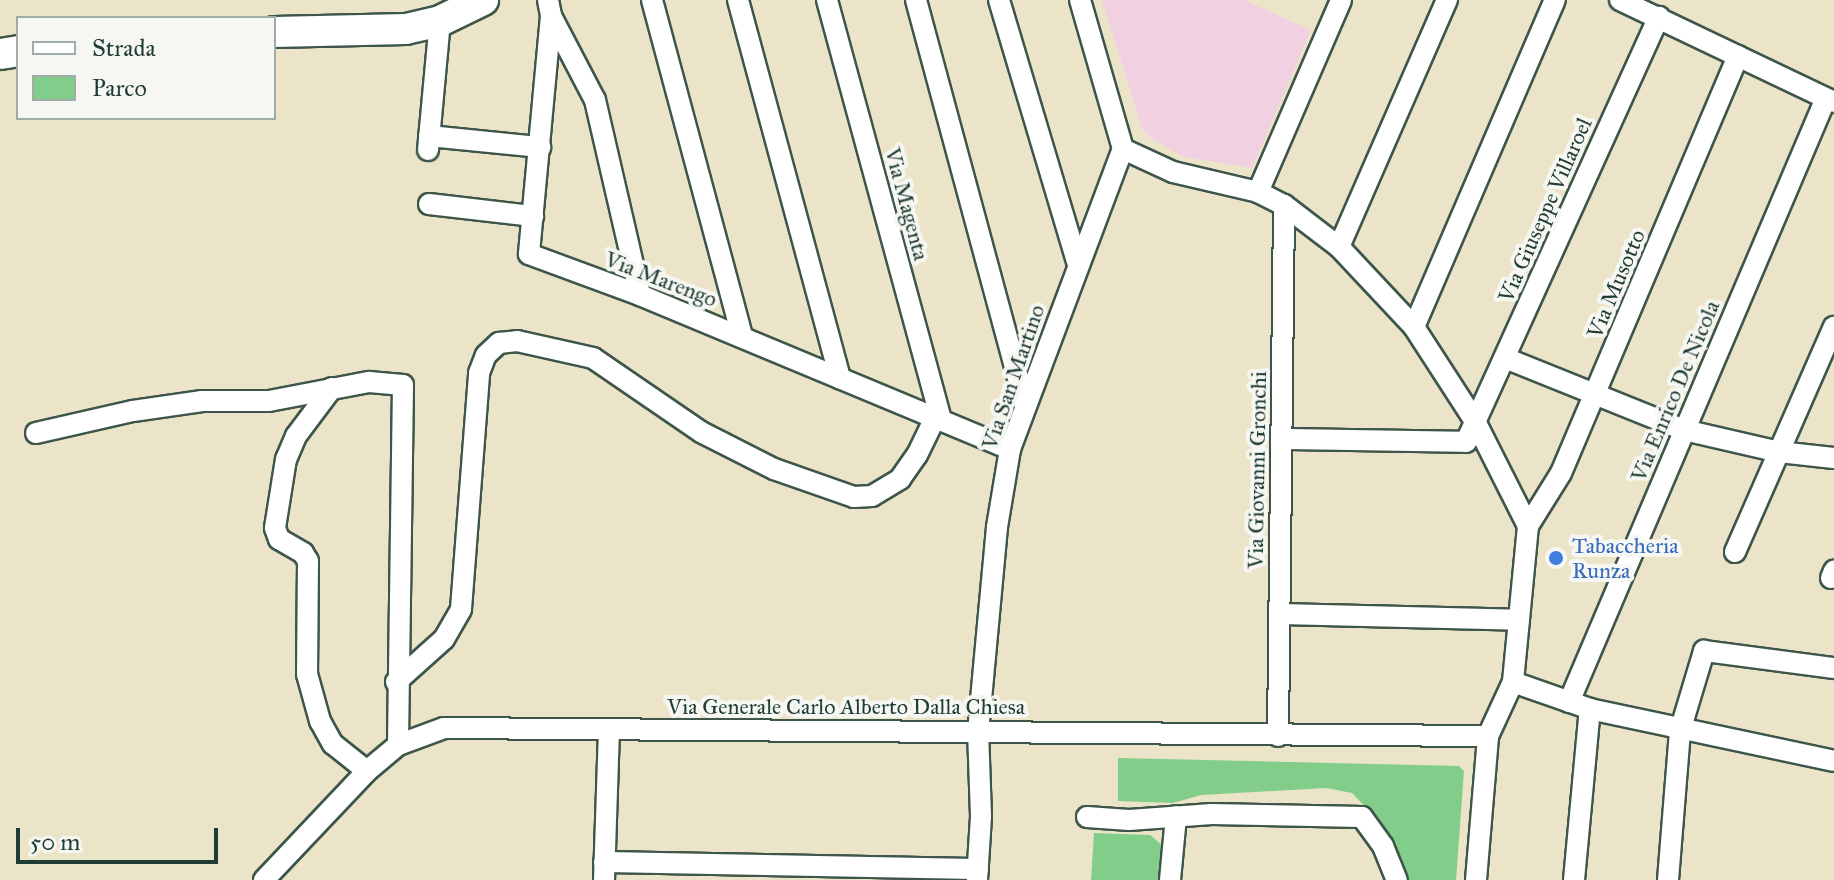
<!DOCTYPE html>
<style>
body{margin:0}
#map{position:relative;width:1834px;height:880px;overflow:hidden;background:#ece4c8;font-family:"IM FELL Great Primer",serif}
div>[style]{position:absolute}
.built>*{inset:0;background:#f1d0e2}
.green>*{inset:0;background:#83cd8a}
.roads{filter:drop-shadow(2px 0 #3e564a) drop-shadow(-2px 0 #3e564a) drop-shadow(0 2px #3e564a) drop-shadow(0 -2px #3e564a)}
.minor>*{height:20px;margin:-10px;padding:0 10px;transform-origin:10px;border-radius:10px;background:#fff}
.secondary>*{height:30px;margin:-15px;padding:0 15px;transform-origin:15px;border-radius:15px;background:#fff}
.dots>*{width:22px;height:22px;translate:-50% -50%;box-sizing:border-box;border:4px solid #f6f6f2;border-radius:50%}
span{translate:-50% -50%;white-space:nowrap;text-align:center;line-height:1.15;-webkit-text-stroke:8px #f6f6f2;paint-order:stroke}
.street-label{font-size:22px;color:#1f3d34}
.shop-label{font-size:22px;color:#366cbe}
.left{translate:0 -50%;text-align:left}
.legend{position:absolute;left:16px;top:16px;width:260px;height:104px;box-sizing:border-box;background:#f6f6f2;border:2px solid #a0aca6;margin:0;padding:10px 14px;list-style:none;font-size:24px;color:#1f3d34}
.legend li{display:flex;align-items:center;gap:16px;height:40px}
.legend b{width:40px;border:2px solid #a0aca6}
.scale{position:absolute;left:16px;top:828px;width:202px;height:36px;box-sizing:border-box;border:4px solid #1f3d34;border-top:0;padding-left:10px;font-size:24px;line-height:28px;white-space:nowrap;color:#1f3d34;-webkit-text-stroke:6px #f6f6f2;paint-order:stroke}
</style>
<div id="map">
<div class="built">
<div style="clip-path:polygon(1102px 0,1244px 0,1311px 30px,1252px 168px,1184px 157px,1153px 140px,1142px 128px)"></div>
</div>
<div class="green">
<div style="clip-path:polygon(1118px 758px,1459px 766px,1464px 771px,1456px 880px,1403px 880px,1378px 820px,1352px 793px,1326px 788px,1201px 795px,1173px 803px,1118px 801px)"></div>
<div style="clip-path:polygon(1094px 833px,1150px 835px,1162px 845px,1165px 856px,1162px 880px,1091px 880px)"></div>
</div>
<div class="roads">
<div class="minor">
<div style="left:548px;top:0;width:16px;rotate:79deg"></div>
<div style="left:551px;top:16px;width:239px;rotate:95.3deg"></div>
<div style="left:529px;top:254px;width:118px;rotate:20.3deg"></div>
<div style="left:640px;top:295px;width:401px;rotate:22.6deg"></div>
<div style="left:652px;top:0;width:349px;rotate:75deg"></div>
<div style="left:738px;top:0;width:392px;rotate:74.9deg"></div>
<div style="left:827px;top:0;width:435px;rotate:74.8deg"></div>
<div style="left:916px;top:0;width:419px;rotate:74.9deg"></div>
<div style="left:999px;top:0;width:277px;rotate:73.4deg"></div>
<div style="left:1620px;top:0;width:237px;rotate:25.5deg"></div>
<div style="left:551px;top:16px;width:95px;rotate:62.4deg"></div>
<div style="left:595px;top:100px;width:200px;rotate:77deg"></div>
<div style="left:429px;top:136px;width:112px;rotate:5.7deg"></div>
<div style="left:1123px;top:149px;width:55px;rotate:24.7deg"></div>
<div style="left:1173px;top:172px;width:87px;rotate:13.2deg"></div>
<div style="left:1258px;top:192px;width:29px;rotate:27deg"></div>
<div style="left:1284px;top:205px;width:69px;rotate:37.4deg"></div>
<div style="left:1339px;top:247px;width:110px;rotate:46.8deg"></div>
<div style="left:1414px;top:327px;width:114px;rotate:57.1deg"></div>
<div style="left:1476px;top:423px;width:115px;rotate:63.2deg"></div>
<div style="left:1528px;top:526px;width:157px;rotate:95.5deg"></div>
<div style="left:1513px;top:682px;width:82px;rotate:19.3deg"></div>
<div style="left:1590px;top:709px;width:249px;rotate:12deg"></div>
<div style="left:428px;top:150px;width:130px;rotate:-84.7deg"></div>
<div style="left:1258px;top:192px;width:209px;rotate:-66.6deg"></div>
<div style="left:429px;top:204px;width:105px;rotate:6.6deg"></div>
<div style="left:1339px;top:247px;width:270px;rotate:-66.4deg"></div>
<div style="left:1414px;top:327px;width:356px;rotate:-66.7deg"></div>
<div style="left:1505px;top:358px;width:193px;rotate:21.9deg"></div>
<div style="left:1684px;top:430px;width:98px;rotate:13deg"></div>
<div style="left:1779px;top:452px;width:55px;rotate:6.2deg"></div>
<div style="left:332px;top:388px;width:60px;rotate:126.9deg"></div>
<div style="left:296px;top:436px;width:25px;rotate:113deg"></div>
<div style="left:286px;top:459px;width:70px;rotate:99.1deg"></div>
<div style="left:275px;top:528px;width:12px;rotate:70deg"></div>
<div style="left:279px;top:539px;width:28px;rotate:30deg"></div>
<div style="left:303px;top:553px;width:9px;rotate:58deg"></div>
<div style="left:308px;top:561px;width:113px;rotate:90.5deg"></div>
<div style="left:307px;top:674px;width:49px;rotate:74.5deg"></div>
<div style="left:320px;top:721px;width:26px;rotate:61deg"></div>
<div style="left:333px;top:744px;width:43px;rotate:38.5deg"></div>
<div style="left:36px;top:433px;width:99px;rotate:-12.8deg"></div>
<div style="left:133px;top:411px;width:70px;rotate:-8.2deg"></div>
<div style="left:202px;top:401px;width:67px"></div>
<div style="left:269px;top:401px;width:102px;rotate:-10.8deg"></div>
<div style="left:369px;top:382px;width:34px;rotate:5deg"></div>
<div style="left:403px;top:385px;width:360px;rotate:90.8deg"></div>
<div style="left:1282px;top:439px;width:184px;rotate:0.9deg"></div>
<div style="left:1466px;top:442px;width:467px;rotate:-65.6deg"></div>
<div style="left:1528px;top:526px;width:62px;rotate:-58.1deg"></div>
<div style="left:1561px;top:473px;width:453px;rotate:-67deg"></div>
<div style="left:1735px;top:552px;width:246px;rotate:-66.3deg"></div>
<div style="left:1831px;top:578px;width:8px;rotate:-67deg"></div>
<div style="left:1280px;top:614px;width:239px;rotate:1.4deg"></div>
<div style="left:396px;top:682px;width:64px;rotate:-41.9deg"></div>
<div style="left:444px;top:639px;width:34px;rotate:-60deg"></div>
<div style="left:461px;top:609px;width:237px;rotate:-85.6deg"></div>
<div style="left:479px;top:373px;width:19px;rotate:-69deg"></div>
<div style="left:486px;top:355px;width:18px;rotate:-43deg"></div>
<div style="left:499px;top:343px;width:18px;rotate:-6deg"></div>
<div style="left:517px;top:341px;width:78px;rotate:12.6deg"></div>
<div style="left:593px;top:358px;width:131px;rotate:34.4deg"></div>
<div style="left:701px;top:432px;width:82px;rotate:26.9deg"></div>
<div style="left:774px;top:469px;width:85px;rotate:19.3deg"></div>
<div style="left:854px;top:497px;width:18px;rotate:-3deg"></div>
<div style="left:872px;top:496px;width:33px;rotate:-31deg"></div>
<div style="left:900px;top:479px;width:29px;rotate:-55deg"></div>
<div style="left:917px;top:455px;width:41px;rotate:-64.1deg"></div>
<div style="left:1569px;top:702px;width:656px;rotate:-66.95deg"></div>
<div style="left:1278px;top:736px;width:531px;rotate:-89.35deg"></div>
<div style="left:1087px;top:817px;width:42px;rotate:4.1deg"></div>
<div style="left:1129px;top:820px;width:83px;rotate:-4.1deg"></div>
<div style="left:1212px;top:814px;width:150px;rotate:1.1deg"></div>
<div style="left:1362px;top:817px;width:36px;rotate:54deg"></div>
<div style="left:1383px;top:846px;width:37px;rotate:68deg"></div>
<div style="left:604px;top:862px;width:374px;rotate:1.1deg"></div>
<div style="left:264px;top:880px;width:150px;rotate:-46.6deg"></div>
<div style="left:367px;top:771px;width:40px;rotate:-40deg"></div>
<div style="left:398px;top:745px;width:49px;rotate:-20.3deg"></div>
<div style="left:444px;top:728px;width:1044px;rotate:0.44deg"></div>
<div style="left:604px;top:880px;width:151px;rotate:-88.1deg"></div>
<div style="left:977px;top:880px;width:64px;rotate:-86.4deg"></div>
<div style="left:981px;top:816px;width:84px;rotate:-92deg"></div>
<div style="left:978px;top:732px;width:206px;rotate:-84.7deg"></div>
<div style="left:997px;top:527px;width:79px;rotate:-80.5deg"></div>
<div style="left:1010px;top:449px;width:321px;rotate:-69.4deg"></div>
<div style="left:1123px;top:149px;width:155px;rotate:-106.1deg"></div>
<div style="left:1170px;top:880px;width:64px;rotate:-84.6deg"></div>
<div style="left:1476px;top:880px;width:144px;rotate:-85.2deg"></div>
<div style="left:1488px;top:736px;width:60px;rotate:-65.2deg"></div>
<div style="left:1574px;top:880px;width:172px;rotate:-84.7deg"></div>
<div style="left:1668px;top:880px;width:149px;rotate:-85.4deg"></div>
<div style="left:1680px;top:731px;width:84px;rotate:-73.3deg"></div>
<div style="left:1704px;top:651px;width:131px;rotate:7.5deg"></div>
</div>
<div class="secondary">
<div style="left:274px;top:32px;width:132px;rotate:-1.3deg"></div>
<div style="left:406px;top:29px;width:35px;rotate:-13deg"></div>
<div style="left:440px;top:21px;width:48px;rotate:-26deg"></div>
<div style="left:0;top:54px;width:18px;rotate:-9deg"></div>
</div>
</div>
<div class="dots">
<div style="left:1556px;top:558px;background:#3f7fe0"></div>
</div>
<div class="street-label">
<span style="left:907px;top:204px;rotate:75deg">Via Magenta</span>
<span style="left:1545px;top:210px;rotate:-66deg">Via Giuseppe Villaroel</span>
<span style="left:661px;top:279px;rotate:21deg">Via Marengo</span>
<span style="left:1616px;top:284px;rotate:-67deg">Via Musotto</span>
<span style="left:1013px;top:377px;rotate:-71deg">Via San Martino</span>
<span style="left:1675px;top:391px;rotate:-67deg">Via Enrico De Nicola</span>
<span style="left:1257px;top:470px;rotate:-89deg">Via Giovanni Gronchi</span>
<span style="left:846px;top:707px">Via Generale Carlo Alberto Dalla Chiesa</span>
</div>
<div class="shop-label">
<span class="left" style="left:1572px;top:558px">Tabaccheria<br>Runza</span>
</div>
<ul class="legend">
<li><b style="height:10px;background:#fff"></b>Strada</li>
<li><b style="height:22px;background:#83cd8a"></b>Parco</li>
</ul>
<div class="scale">50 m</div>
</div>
